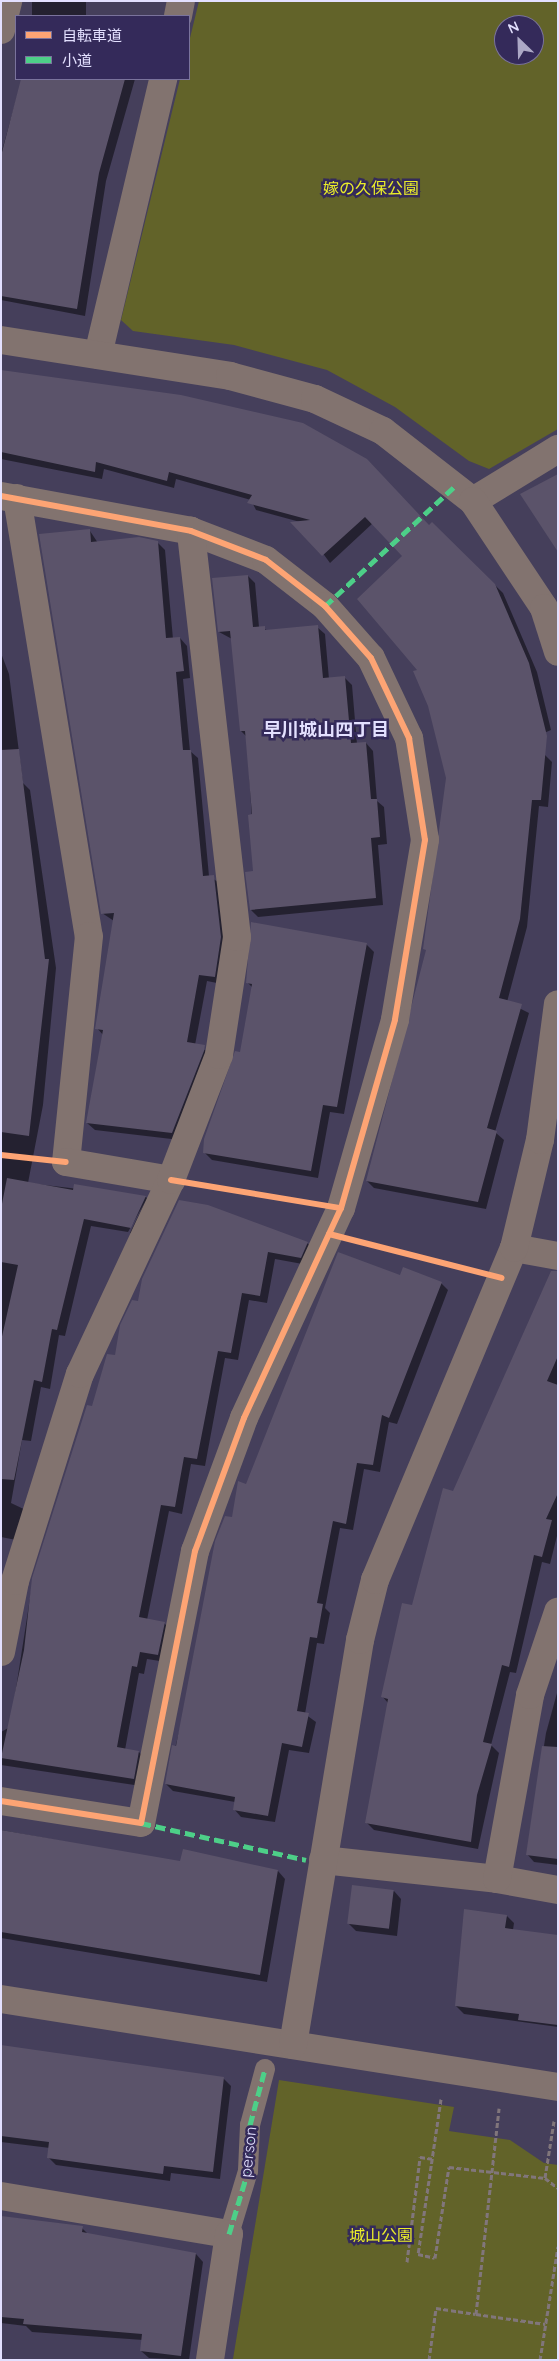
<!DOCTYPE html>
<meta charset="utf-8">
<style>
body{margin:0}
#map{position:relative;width:559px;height:2361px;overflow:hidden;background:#453f5b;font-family:Quicksand,"Noto Sans JP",sans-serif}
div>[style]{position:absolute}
.green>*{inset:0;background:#626329}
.shadow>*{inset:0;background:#0007;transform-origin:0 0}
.building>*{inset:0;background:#5b536a;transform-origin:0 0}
.path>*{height:3px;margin-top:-1.5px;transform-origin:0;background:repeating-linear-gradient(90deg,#81767b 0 5px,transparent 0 7.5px)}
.pedestrian>*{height:20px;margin:-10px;padding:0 10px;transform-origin:10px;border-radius:10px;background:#82736f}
.minor>*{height:28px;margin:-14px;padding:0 14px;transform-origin:14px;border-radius:14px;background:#82736f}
.tertiary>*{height:28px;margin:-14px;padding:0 14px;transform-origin:14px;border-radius:14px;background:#82736f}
.quiet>*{height:5px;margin-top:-2.5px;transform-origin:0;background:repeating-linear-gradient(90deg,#4dcf88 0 10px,transparent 0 15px)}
.cycleway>*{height:6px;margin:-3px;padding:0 3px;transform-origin:3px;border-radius:3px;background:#fda474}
span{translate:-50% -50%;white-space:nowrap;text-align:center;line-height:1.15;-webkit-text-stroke:5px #342a5a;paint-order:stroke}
.park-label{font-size:16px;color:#eaed29}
.street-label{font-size:16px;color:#e3e0ff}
.neighbourhood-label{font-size:18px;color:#e3e0ff;font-weight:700}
.frame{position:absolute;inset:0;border:2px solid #e3e0ff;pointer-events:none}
.legend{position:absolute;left:15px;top:15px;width:175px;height:65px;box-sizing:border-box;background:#342a5a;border:1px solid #7a739c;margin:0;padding:6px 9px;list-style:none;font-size:15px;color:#e3e0ff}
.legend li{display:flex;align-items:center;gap:10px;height:25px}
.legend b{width:25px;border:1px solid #7a739c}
.north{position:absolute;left:494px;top:15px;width:50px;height:50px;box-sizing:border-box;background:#342a5a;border:1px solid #7a739c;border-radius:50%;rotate:336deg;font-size:14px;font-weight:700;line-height:20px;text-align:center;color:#e3e0ff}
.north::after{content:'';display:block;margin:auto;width:18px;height:22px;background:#aca8c6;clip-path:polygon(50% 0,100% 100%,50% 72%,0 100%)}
</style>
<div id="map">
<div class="green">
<div style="clip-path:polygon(evenodd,199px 1px,558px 1px,558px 429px,489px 469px,469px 461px,395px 407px,327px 370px,234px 345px,133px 331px,121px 320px,180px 79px,189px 79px,189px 42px,199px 1px,504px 25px,534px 25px,534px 55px,504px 55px,504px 25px)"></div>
<div style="clip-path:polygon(279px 2080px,454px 2107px,449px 2131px,510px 2140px,544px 2163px,558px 2165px,558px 2360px,226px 2360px,233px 2359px)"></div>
</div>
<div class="shadow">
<div style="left:32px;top:1px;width:54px;height:16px"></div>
<div style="clip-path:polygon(22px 79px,135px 79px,106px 181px,85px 316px,1px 300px,1px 154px)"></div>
<div style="clip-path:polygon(1px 371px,429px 527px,432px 524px,503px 593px,537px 672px,551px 730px,471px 764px,545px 755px,552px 762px,548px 807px,539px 806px,527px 927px,507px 1002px,529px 1013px,495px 1132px,504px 1140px,486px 1209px,374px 1188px,367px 1181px,427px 951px,448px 769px,420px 671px,404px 556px,373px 523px,330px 563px,300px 522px,256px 510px,251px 500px,176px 479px,174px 488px,104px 469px,102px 479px,1px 459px)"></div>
<div style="clip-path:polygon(90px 531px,98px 543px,157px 542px,165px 550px,173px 639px,180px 638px,187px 646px,190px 678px,183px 679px,190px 751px,198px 758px,209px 876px,221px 884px,228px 945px,222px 984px,207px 981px,195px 1045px,212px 1054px,180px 1140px,95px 1130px,87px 1123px,103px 1035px,97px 1028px,114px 921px,102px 913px)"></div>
<div style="clip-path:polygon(248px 576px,255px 583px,259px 627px,269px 631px,317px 627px,325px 634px,329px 679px,345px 678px,352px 685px,357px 744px,366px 743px,373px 751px,377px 801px,384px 807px,387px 844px,378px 845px,383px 905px,258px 917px,251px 910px,255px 872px,247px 737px,241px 731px,232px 639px,219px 632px)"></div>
<div style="clip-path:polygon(1px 653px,9px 674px,23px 783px,30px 790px,56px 968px,43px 1105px,28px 1183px,146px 1197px,153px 1205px,139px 1235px,130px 1233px,145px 1202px,128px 1232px,91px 1226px,65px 1336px,59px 1335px,50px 1389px,41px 1387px,31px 1441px,22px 1440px,11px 1503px,30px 1512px,21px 1541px,1px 1537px)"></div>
<div style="clip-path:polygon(366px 944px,374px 952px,344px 1114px,330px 1112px,318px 1178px,212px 1160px,205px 1153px,241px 1053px,253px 988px,247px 982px)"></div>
<div style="clip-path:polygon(307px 1243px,315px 1250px,308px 1265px,275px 1259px,267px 1303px,249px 1300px,238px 1360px,225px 1358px,205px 1466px,191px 1464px,182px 1514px,169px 1511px,147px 1620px,164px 1623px,172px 1631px,166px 1662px,147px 1659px,144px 1674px,139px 1673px,125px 1750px,139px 1752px,146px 1760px,141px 1786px,1px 1765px,1px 1732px,10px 1727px,33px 1579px,93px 1407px,139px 1302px,143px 1279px)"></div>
<div style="clip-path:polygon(558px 1272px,558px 1532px,550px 1564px,542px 1562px,516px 1673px,510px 1672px,491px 1745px,499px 1753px,478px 1849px,374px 1830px,366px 1822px,388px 1703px,382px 1696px,454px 1492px)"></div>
<div style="clip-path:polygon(401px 1277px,441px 1283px,448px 1290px,397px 1424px,389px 1422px,380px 1472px,364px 1469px,353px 1530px,340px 1528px,325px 1608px,330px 1613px,324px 1644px,317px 1643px,305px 1714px,316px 1722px,309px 1753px,289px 1750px,275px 1822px,241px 1817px,234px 1809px,235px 1802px,173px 1791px,166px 1784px,233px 1518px,247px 1485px)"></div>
<div style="clip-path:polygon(557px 1693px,558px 1693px,558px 1865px,534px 1862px,527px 1854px,546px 1733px)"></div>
<div style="clip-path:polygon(1px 1830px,181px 1863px,278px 1871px,285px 1879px,267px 1982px,1px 1938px)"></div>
<div style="clip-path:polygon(394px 1891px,401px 1899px,397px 1936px,356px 1931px,348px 1923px)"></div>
<div style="clip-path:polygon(507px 1916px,514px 1923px,513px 1930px,558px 1936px,558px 2027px,464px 2014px,456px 2006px)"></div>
<div style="clip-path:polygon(1px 2046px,223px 2078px,231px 2086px,220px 2179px,171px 2173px,170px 2181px,56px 2165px,49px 2158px,50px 2148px,1px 2142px)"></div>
<div style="clip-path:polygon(1px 2219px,82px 2228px,89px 2235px,196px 2254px,203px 2262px,189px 2360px,149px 2358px,141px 2351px,143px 2340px,32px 2332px,26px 2326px,1px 2323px)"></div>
</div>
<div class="building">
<div style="clip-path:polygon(21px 79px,125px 79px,99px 173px,77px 309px,1px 296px,1px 156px)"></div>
<div style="clip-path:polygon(1px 370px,181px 395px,303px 423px,367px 459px,429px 525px,432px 522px,495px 584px,529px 663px,547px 736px,541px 800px,532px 800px,520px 919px,499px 998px,522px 1004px,487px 1128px,497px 1131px,478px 1202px,366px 1181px,426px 950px,423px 949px,446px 778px,428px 706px,413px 671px,417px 670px,357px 599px,402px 556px,365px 517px,322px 556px,290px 522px,310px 520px,247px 503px,252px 495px,169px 472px,167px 481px,96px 462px,95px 472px,1px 452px)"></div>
<div style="clip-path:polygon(558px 474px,558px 552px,520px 494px)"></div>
<div style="clip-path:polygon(90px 529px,91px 542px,139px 537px,158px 541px,166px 638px,180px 637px,184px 671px,176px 672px,183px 750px,191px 750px,203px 876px,214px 875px,221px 937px,215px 977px,199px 975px,187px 1042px,205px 1045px,204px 1051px,172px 1133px,86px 1123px,103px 1030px,95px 1029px,114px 913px,101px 914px,39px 534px)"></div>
<div style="clip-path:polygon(248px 575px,253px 627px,265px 626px,265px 630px,318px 625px,323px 678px,345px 676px,351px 743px,366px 742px,371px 799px,377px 799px,380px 837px,371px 838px,376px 898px,250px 910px,245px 872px,253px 871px,248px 815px,252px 814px,245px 731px,240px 731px,230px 631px,218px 632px,212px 578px)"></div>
<div style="clip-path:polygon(19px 749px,45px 959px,49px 959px,29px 1136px,1px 1132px,1px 750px)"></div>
<div style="clip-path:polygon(251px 922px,367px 943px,337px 1107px,323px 1105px,311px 1171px,203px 1153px,204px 1139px,235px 1051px,240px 1052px,252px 984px,246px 983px)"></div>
<div style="clip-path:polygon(7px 1178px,73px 1190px,74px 1184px,146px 1196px,131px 1228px,84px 1219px,57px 1330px,52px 1329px,42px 1382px,34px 1380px,14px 1480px,1px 1479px,1px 1341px,18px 1265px,1px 1262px,1px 1209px)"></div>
<div style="clip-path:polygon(179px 1200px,208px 1205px,308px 1242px,301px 1258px,268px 1252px,260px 1296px,242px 1293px,231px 1353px,218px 1351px,197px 1459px,184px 1457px,175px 1507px,161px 1505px,139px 1617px,165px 1622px,158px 1655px,140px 1652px,137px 1667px,132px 1666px,117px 1747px,139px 1751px,134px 1779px,1px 1758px,24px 1650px,32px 1578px,87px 1405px,92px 1406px,107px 1354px,115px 1355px,120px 1325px,132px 1300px,138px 1301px,142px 1279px)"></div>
<div style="clip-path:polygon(338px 1252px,400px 1275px,403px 1267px,442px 1282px,389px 1418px,382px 1415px,373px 1465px,357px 1463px,346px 1524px,333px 1521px,317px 1603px,323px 1604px,317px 1638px,310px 1637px,297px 1711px,309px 1713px,302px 1747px,282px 1743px,268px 1816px,233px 1810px,235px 1797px,165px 1784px,172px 1745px,176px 1746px,215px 1541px,225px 1516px,232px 1517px,238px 1481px,246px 1484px)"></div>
<div style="clip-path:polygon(551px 1271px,558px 1271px,558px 1356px,547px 1381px,558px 1385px,558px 1493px,546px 1519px,552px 1520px,542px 1557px,534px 1555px,509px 1667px,502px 1665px,483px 1742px,492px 1744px,477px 1795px,471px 1842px,365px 1823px,388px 1699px,381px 1697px,402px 1603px,412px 1605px,443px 1488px,453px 1491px)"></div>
<div style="clip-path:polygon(542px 1746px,558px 1747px,558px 1859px,526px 1855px)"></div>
<div style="clip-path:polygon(1px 1830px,180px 1861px,183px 1849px,278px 1870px,260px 1975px,1px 1932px)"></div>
<div style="left:352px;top:1885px;width:42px;height:39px;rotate:7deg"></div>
<div style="clip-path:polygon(464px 1909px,507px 1915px,505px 1928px,558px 1935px,558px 2025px,518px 2020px,519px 2014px,455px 2006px)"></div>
<div style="clip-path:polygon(1px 2045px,224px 2077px,213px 2172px,164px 2166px,163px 2174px,47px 2158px,49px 2142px,1px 2136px)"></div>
<div style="clip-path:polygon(1px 2216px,83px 2226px,82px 2232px,196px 2253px,181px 2356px,140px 2351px,142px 2334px,23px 2324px,24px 2319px,1px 2317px)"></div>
</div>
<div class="path">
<div style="left:441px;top:2099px;width:157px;rotate:98.4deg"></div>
<div style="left:418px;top:2254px;width:17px;rotate:13deg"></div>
<div style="left:435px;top:2258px;width:92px;rotate:-81.3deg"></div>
<div style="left:449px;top:2167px;width:97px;rotate:6.5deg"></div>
<div style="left:554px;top:2121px;width:58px;rotate:99deg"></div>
<div style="left:545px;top:2178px;width:16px;rotate:38deg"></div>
<div style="left:407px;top:2262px;width:106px;rotate:-82.9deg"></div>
<div style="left:420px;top:2157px;width:14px;rotate:8deg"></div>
<div style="left:476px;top:2314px;width:70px;rotate:8.2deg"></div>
<div style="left:429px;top:2360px;width:52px;rotate:-82.3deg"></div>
<div style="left:436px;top:2308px;width:40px;rotate:8.5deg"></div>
<div style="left:476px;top:2314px;width:207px;rotate:-83.6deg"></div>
<div style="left:540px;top:2360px;width:115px;rotate:-81deg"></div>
</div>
<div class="pedestrian">
<div style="left:229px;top:2234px;width:66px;rotate:-73.2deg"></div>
<div style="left:248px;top:2171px;width:46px;rotate:-87.5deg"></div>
<div style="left:250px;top:2125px;width:58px;rotate:-75deg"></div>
</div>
<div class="minor">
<div style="left:178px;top:16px;width:15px;rotate:-79deg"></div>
<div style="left:1px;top:30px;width:30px;rotate:-76deg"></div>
<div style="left:98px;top:355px;width:284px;rotate:-76.7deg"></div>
<div style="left:1px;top:496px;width:193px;rotate:10.4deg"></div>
<div style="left:191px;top:531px;width:80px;rotate:21.1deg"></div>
<div style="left:266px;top:560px;width:75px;rotate:37.9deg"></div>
<div style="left:325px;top:606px;width:69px;rotate:48.5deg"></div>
<div style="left:371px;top:658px;width:89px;rotate:64.6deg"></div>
<div style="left:409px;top:738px;width:103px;rotate:81.1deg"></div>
<div style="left:425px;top:840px;width:182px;rotate:99.5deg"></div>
<div style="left:395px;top:1020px;width:196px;rotate:106deg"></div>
<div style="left:341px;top:1208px;width:231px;rotate:114.8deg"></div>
<div style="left:244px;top:1418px;width:142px;rotate:110.2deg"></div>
<div style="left:195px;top:1551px;width:277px;rotate:101.2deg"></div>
<div style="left:141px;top:1823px;width:142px;rotate:-171.1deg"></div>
<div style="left:17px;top:498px;width:444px;rotate:80.7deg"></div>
<div style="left:89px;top:936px;width:227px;rotate:95.8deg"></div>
<div style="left:66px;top:1162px;width:107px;rotate:9.7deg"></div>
<div style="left:473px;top:501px;width:100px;rotate:-31.5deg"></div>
<div style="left:514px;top:1248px;width:45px;rotate:10.3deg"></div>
<div style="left:1px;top:1652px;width:72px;rotate:-78.8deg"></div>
<div style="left:15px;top:1581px;width:217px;rotate:-72.6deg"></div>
<div style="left:80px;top:1374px;width:214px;rotate:-64.9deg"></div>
<div style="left:171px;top:1180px;width:134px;rotate:-69deg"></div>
<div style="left:219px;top:1055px;width:119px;rotate:-81.3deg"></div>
<div style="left:237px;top:937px;width:409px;rotate:-96.5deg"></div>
<div style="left:323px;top:1860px;width:175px;rotate:6.2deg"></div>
<div style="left:497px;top:1879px;width:62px;rotate:10.2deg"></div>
<div style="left:497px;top:1879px;width:187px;rotate:-79.8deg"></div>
<div style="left:530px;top:1695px;width:88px;rotate:-71.4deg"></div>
<div style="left:1px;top:2196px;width:231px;rotate:9.5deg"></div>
<div style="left:229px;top:2234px;width:127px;rotate:98.6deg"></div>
</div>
<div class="tertiary">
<div style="left:1px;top:340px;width:232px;rotate:8.9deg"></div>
<div style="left:230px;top:376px;width:88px;rotate:15.1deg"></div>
<div style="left:315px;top:399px;width:75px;rotate:25.2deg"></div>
<div style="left:383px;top:431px;width:114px;rotate:37.9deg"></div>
<div style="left:473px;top:501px;width:128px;rotate:56.4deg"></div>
<div style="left:544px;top:608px;width:46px;rotate:72.3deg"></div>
<div style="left:1px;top:1999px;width:564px;rotate:8.98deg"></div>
<div style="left:293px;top:2045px;width:411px;rotate:-80.6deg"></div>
<div style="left:360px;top:1640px;width:62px;rotate:-76deg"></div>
<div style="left:375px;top:1580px;width:360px;rotate:-67.3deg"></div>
<div style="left:514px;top:1248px;width:111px;rotate:-76.5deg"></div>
<div style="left:540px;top:1140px;width:137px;rotate:-82.5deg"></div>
</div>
<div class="quiet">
<div style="left:325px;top:606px;width:177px;rotate:-42.7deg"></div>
<div style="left:141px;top:1823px;width:169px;rotate:12.6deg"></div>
<div style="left:229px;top:2234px;width:66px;rotate:-73.2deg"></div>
<div style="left:248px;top:2171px;width:46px;rotate:-87.5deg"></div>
<div style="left:250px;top:2125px;width:58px;rotate:-75deg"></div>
</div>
<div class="cycleway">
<div style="left:1px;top:496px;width:193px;rotate:10.4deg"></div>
<div style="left:191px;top:531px;width:80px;rotate:21.1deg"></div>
<div style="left:266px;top:560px;width:75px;rotate:37.9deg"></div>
<div style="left:325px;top:606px;width:69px;rotate:48.5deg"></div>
<div style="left:371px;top:658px;width:89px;rotate:64.6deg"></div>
<div style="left:409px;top:738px;width:103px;rotate:81.1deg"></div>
<div style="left:425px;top:840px;width:182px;rotate:99.5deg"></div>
<div style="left:395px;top:1020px;width:196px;rotate:106deg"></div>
<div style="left:341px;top:1208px;width:231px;rotate:114.8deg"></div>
<div style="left:244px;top:1418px;width:142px;rotate:110.2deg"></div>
<div style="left:195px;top:1551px;width:277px;rotate:101.2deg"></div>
<div style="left:141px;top:1823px;width:142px;rotate:-171.1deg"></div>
<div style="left:1px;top:1155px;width:65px;rotate:6.1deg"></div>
<div style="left:171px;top:1180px;width:172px;rotate:9.4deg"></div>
<div style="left:329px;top:1234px;width:178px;rotate:14.3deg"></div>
</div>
<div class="park-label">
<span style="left:371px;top:188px">嫁の久保公園</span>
<span style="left:381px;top:2235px">城山公園</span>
</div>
<div class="street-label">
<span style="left:248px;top:2152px;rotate:-84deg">person</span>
</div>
<div class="neighbourhood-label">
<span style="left:326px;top:730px">早川城山四丁目</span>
</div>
<div class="frame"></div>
<ul class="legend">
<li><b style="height:6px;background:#fda474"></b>自転車道</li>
<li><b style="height:6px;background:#4dcf88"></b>小道</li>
</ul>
<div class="north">N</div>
</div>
